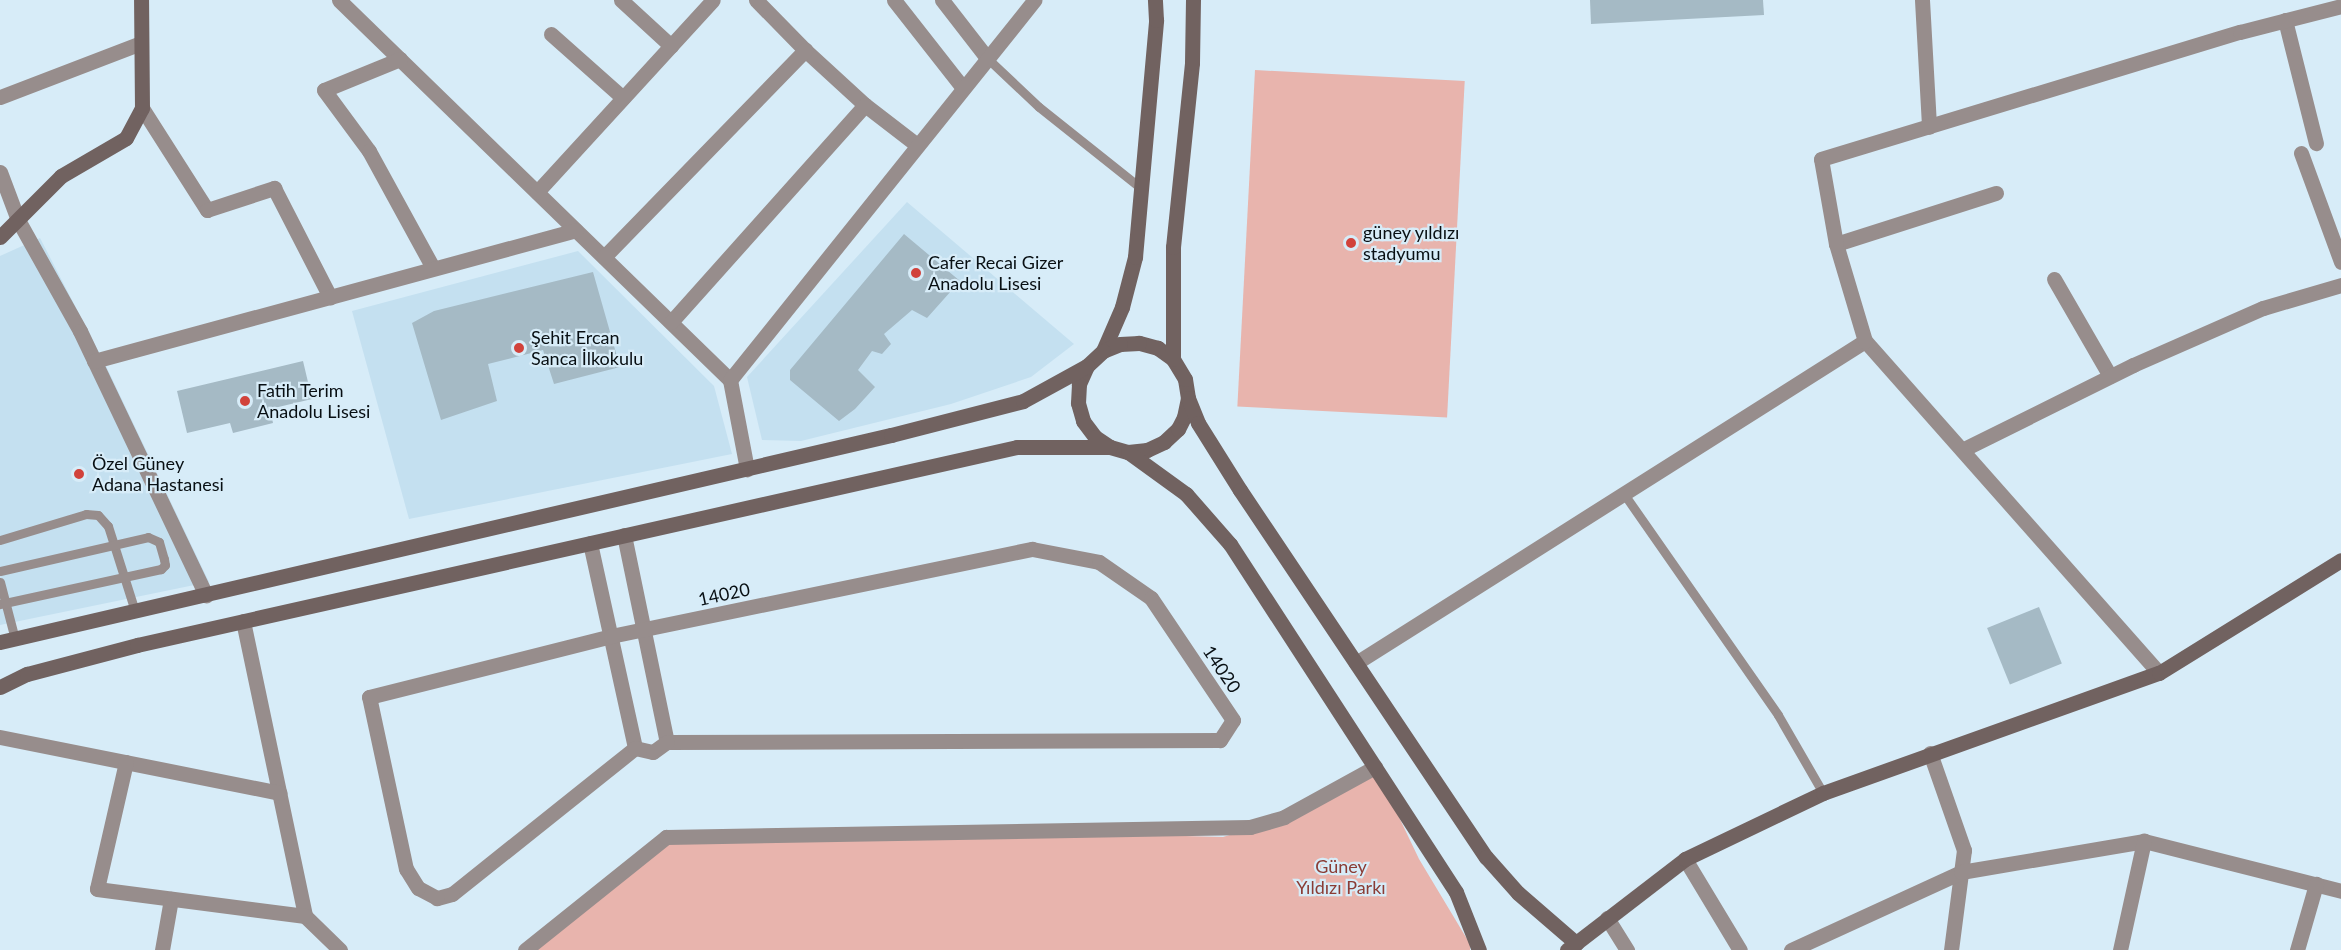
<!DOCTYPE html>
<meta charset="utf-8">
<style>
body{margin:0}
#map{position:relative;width:2341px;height:950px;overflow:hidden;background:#d7ecf8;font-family:Lato,sans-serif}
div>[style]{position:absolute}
.built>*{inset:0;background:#c4e0f0}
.green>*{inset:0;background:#e8b4ad;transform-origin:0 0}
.building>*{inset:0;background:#a5bac5;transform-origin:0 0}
.lane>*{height:9px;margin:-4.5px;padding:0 4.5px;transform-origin:4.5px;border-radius:4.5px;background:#978d8c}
.street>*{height:15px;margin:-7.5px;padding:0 7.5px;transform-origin:7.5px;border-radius:7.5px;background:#978d8c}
.secondary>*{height:15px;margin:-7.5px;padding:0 7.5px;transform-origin:7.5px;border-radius:7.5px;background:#716260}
.dots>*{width:16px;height:16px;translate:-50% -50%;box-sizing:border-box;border:3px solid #d7ecf8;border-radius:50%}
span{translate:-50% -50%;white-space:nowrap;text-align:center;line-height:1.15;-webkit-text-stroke:4.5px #d7ecf8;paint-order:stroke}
.poi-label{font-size:18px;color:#080f13}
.left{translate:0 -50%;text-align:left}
.street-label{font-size:18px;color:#080f13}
.park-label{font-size:18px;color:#8a3c35}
</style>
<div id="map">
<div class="built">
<div style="clip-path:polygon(907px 202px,1074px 344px,1031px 377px,951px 404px,801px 441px,762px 440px,747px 377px)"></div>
<div style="clip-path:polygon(40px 238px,106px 366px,209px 582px,0 625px,0 256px)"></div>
<div style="clip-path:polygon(578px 251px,714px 386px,732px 454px,409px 519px,352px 311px)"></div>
</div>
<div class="green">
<div style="left:1255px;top:70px;width:210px;height:337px;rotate:3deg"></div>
<div style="clip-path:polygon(1375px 767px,1419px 859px,1470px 944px,1470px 950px,534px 950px,666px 837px,954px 830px,1223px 837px,1295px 815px)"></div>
</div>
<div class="building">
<div style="clip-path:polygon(1590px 0,1763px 0,1764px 15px,1591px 24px)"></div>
<div style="clip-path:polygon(904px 234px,960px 281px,927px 318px,912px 310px,884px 334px,891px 344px,882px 354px,872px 351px,858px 370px,875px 387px,855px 409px,839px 421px,790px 380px,790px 370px)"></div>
<div style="clip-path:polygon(593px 272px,620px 367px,554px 384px,543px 350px,488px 364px,497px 401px,441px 420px,412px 323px,434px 311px)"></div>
<div style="clip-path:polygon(303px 361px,312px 399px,270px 409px,273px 423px,233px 433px,230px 423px,187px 433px,177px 391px)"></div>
<div style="left:2039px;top:607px;width:61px;height:56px;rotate:68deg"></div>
</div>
<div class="lane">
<div style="left:987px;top:58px;width:71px;rotate:43.3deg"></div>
<div style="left:1039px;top:107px;width:130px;rotate:38.5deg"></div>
<div style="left:1624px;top:494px;width:269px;rotate:55.1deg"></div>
<div style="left:1778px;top:715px;width:90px;rotate:60deg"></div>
<div style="left:0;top:540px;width:90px;rotate:-16.8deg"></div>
<div style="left:86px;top:514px;width:12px;rotate:5deg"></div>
<div style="left:98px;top:515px;width:15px;rotate:48deg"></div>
<div style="left:108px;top:526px;width:89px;rotate:72.4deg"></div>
<div style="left:0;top:571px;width:152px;rotate:-12.9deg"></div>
<div style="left:148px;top:537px;width:12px;rotate:24deg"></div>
<div style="left:159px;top:542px;width:18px;rotate:74deg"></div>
<div style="left:164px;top:559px;width:6px;rotate:81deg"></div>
<div style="left:165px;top:565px;width:6px;rotate:135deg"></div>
<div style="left:161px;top:569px;width:165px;rotate:167.7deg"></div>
<div style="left:0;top:582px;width:59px;rotate:75.3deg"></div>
</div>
<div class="street">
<div style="left:339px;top:0;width:545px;rotate:44.18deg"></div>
<div style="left:730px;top:380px;width:91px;rotate:79.2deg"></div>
<div style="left:621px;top:0;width:68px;rotate:42.6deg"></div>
<div style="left:756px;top:0;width:70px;rotate:45.6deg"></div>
<div style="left:805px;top:50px;width:81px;rotate:42.5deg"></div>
<div style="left:865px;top:105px;width:66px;rotate:37.6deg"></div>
<div style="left:894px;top:0;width:112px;rotate:51.9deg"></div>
<div style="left:942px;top:0;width:73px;rotate:52.2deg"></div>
<div style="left:1922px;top:0;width:127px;rotate:86.8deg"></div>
<div style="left:2285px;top:20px;width:127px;rotate:75.9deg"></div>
<div style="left:551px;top:34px;width:96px;rotate:41.6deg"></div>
<div style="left:400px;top:59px;width:82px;rotate:157.8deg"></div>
<div style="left:324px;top:90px;width:76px;rotate:53.6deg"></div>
<div style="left:369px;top:151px;width:133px;rotate:61.3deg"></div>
<div style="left:0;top:97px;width:151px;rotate:-21deg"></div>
<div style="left:142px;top:108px;width:121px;rotate:57.5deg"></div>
<div style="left:207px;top:210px;width:71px;rotate:-18.2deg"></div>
<div style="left:274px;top:188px;width:123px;rotate:62.8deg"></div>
<div style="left:2301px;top:153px;width:116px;rotate:69.8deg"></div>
<div style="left:0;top:172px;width:51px;rotate:69.4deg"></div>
<div style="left:18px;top:220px;width:127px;rotate:60.8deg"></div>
<div style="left:80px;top:331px;width:293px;rotate:64.5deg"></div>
<div style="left:537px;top:192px;width:260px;rotate:-47.5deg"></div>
<div style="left:1836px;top:244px;width:168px;rotate:-17.7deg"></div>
<div style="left:604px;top:257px;width:289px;rotate:-45.8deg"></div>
<div style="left:2054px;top:279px;width:112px;rotate:60deg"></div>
<div style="left:671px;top:322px;width:291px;rotate:-48.2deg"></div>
<div style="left:94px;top:361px;width:499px;rotate:-15.2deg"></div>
<div style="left:730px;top:380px;width:487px;rotate:-51.3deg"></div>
<div style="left:1962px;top:450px;width:191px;rotate:-26.4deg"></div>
<div style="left:2133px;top:365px;width:142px;rotate:-23.7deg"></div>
<div style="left:2263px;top:308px;width:81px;rotate:-16.4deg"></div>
<div style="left:624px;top:535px;width:211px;rotate:78.3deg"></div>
<div style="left:590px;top:543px;width:210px;rotate:77.6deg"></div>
<div style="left:243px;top:621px;width:301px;rotate:78.1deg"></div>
<div style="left:305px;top:916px;width:49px;rotate:44.2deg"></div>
<div style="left:1356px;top:663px;width:602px;rotate:-32.32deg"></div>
<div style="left:2159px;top:673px;width:443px;rotate:-131.5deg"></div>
<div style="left:1865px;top:341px;width:101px;rotate:-106.6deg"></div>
<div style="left:1836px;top:244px;width:86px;rotate:-100deg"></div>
<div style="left:1821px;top:159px;width:438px;rotate:-16.9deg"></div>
<div style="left:2240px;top:32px;width:104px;rotate:-14.4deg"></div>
<div style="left:0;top:737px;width:285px;rotate:11.3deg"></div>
<div style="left:635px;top:748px;width:234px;rotate:141.4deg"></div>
<div style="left:452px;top:894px;width:16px;rotate:165deg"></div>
<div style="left:437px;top:898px;width:21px;rotate:-152deg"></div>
<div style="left:418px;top:888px;width:22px;rotate:-122deg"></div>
<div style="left:406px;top:869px;width:176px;rotate:-102.1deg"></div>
<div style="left:369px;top:697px;width:250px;rotate:-14.1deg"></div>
<div style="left:611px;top:636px;width:430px;rotate:-11.7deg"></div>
<div style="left:1032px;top:549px;width:68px;rotate:11deg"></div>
<div style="left:1099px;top:562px;width:63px;rotate:34.7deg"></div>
<div style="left:1151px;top:598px;width:147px;rotate:56.1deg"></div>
<div style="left:1233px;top:720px;width:24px;rotate:123deg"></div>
<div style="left:1220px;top:740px;width:553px;rotate:179.79deg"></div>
<div style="left:635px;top:748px;width:18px;rotate:13deg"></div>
<div style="left:653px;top:752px;width:17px;rotate:-36deg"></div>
<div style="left:1930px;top:753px;width:103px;rotate:70.7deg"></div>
<div style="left:1964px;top:850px;width:101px;rotate:97.4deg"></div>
<div style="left:126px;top:762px;width:130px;rotate:102.9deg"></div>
<div style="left:97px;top:889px;width:210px;rotate:7.4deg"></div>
<div style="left:1685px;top:859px;width:106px;rotate:58.9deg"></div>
<div style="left:1607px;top:918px;width:38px;rotate:58deg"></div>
<div style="left:162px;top:950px;width:52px;rotate:-80deg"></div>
<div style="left:525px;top:950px;width:181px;rotate:-38.7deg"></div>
<div style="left:666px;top:837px;width:584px;rotate:-0.98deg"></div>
<div style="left:1250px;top:827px;width:35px;rotate:-16deg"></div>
<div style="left:1284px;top:817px;width:104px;rotate:-28.8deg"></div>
<div style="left:1791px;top:950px;width:187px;rotate:-24.6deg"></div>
<div style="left:1961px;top:872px;width:186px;rotate:-9.6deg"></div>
<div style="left:2144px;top:841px;width:203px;rotate:14.2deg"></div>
<div style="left:2120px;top:950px;width:112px;rotate:-77.6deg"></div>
<div style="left:2297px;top:950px;width:69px;rotate:-73.9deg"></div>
</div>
<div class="secondary">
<div style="left:0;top:237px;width:86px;rotate:-45deg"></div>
<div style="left:61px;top:176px;width:75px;rotate:-30.3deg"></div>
<div style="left:126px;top:138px;width:34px;rotate:-62deg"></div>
<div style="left:142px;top:108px;width:108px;rotate:-90.5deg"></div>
<div style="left:1103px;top:351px;width:48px;rotate:-66.6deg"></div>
<div style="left:1122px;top:307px;width:52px;rotate:-75.4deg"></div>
<div style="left:1135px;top:257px;width:238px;rotate:-84.9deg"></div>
<div style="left:1156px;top:20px;width:20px;rotate:-93deg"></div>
<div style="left:1173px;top:359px;width:19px;rotate:-144deg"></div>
<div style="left:1158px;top:348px;width:20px;rotate:-165deg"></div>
<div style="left:1139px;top:343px;width:19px;rotate:177deg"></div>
<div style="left:1120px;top:344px;width:18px;rotate:158deg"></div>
<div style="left:1103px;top:351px;width:22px;rotate:137deg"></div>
<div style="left:1087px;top:366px;width:20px;rotate:114deg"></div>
<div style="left:1079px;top:384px;width:19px;rotate:93deg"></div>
<div style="left:1078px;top:403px;width:19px;rotate:74deg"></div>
<div style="left:1083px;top:421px;width:20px;rotate:53deg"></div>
<div style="left:1095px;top:437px;width:18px;rotate:34deg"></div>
<div style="left:1110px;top:447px;width:19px;rotate:16deg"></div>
<div style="left:1128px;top:452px;width:19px;rotate:-6deg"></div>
<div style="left:1147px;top:450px;width:19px;rotate:-25deg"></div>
<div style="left:1164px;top:442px;width:19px;rotate:-43deg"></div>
<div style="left:1178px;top:429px;width:13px;rotate:-63deg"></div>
<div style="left:1184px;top:417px;width:19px;rotate:-78deg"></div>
<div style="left:1188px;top:398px;width:19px;rotate:-99deg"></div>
<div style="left:1185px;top:379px;width:23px;rotate:-121deg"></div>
<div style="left:1173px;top:359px;width:112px;rotate:-90deg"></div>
<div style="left:1173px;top:247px;width:185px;rotate:-84.1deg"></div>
<div style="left:1192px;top:63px;width:63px;rotate:-89.1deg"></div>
<div style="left:1188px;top:398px;width:27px;rotate:68deg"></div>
<div style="left:1198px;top:423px;width:79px;rotate:57.9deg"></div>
<div style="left:1240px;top:490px;width:442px;rotate:56.2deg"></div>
<div style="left:1486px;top:857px;width:48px;rotate:48.4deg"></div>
<div style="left:1518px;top:893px;width:77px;rotate:40.8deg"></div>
<div style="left:1128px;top:452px;width:72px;rotate:35.9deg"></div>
<div style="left:1186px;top:494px;width:67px;rotate:48.7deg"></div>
<div style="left:1230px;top:544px;width:415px;rotate:57deg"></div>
<div style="left:1456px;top:892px;width:62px;rotate:68.4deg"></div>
<div style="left:0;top:642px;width:915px;rotate:-13.08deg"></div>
<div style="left:891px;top:435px;width:136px;rotate:-14.4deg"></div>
<div style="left:1023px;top:401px;width:73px;rotate:-28.7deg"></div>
<div style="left:0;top:687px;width:30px;rotate:-26deg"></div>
<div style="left:27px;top:674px;width:114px;rotate:-14.8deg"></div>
<div style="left:137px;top:645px;width:902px;rotate:-12.68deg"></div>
<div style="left:1017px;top:447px;width:93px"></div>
<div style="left:1567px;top:950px;width:149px;rotate:-37.6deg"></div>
<div style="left:1685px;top:859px;width:153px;rotate:-25.6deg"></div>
<div style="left:1823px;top:793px;width:357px;rotate:-19.7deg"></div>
<div style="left:2159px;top:673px;width:214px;rotate:-31.8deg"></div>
</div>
<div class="dots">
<div style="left:1351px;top:243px;background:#d1423b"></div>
<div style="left:916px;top:273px;background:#d1423b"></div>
<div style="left:519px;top:348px;background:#d1423b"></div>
<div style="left:245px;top:401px;background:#d1423b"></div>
<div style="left:79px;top:474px;background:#d1423b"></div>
</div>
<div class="poi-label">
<span class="left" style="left:1363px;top:243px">güney yıldızı<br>stadyumu</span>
<span class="left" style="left:928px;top:273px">Cafer Recai Gizer<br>Anadolu Lisesi</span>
<span class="left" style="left:531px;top:348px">Şehit Ercan<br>Sanca İlkokulu</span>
<span class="left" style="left:257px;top:401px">Fatih Terim<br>Anadolu Lisesi</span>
<span class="left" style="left:92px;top:474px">Özel Güney<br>Adana Hastanesi</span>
</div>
<div class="street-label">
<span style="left:724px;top:594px;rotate:-12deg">14020</span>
<span style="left:1222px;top:669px;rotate:56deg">14020</span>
</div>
<div class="park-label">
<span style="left:1341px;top:877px">Güney<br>Yıldızı Parkı</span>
</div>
</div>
